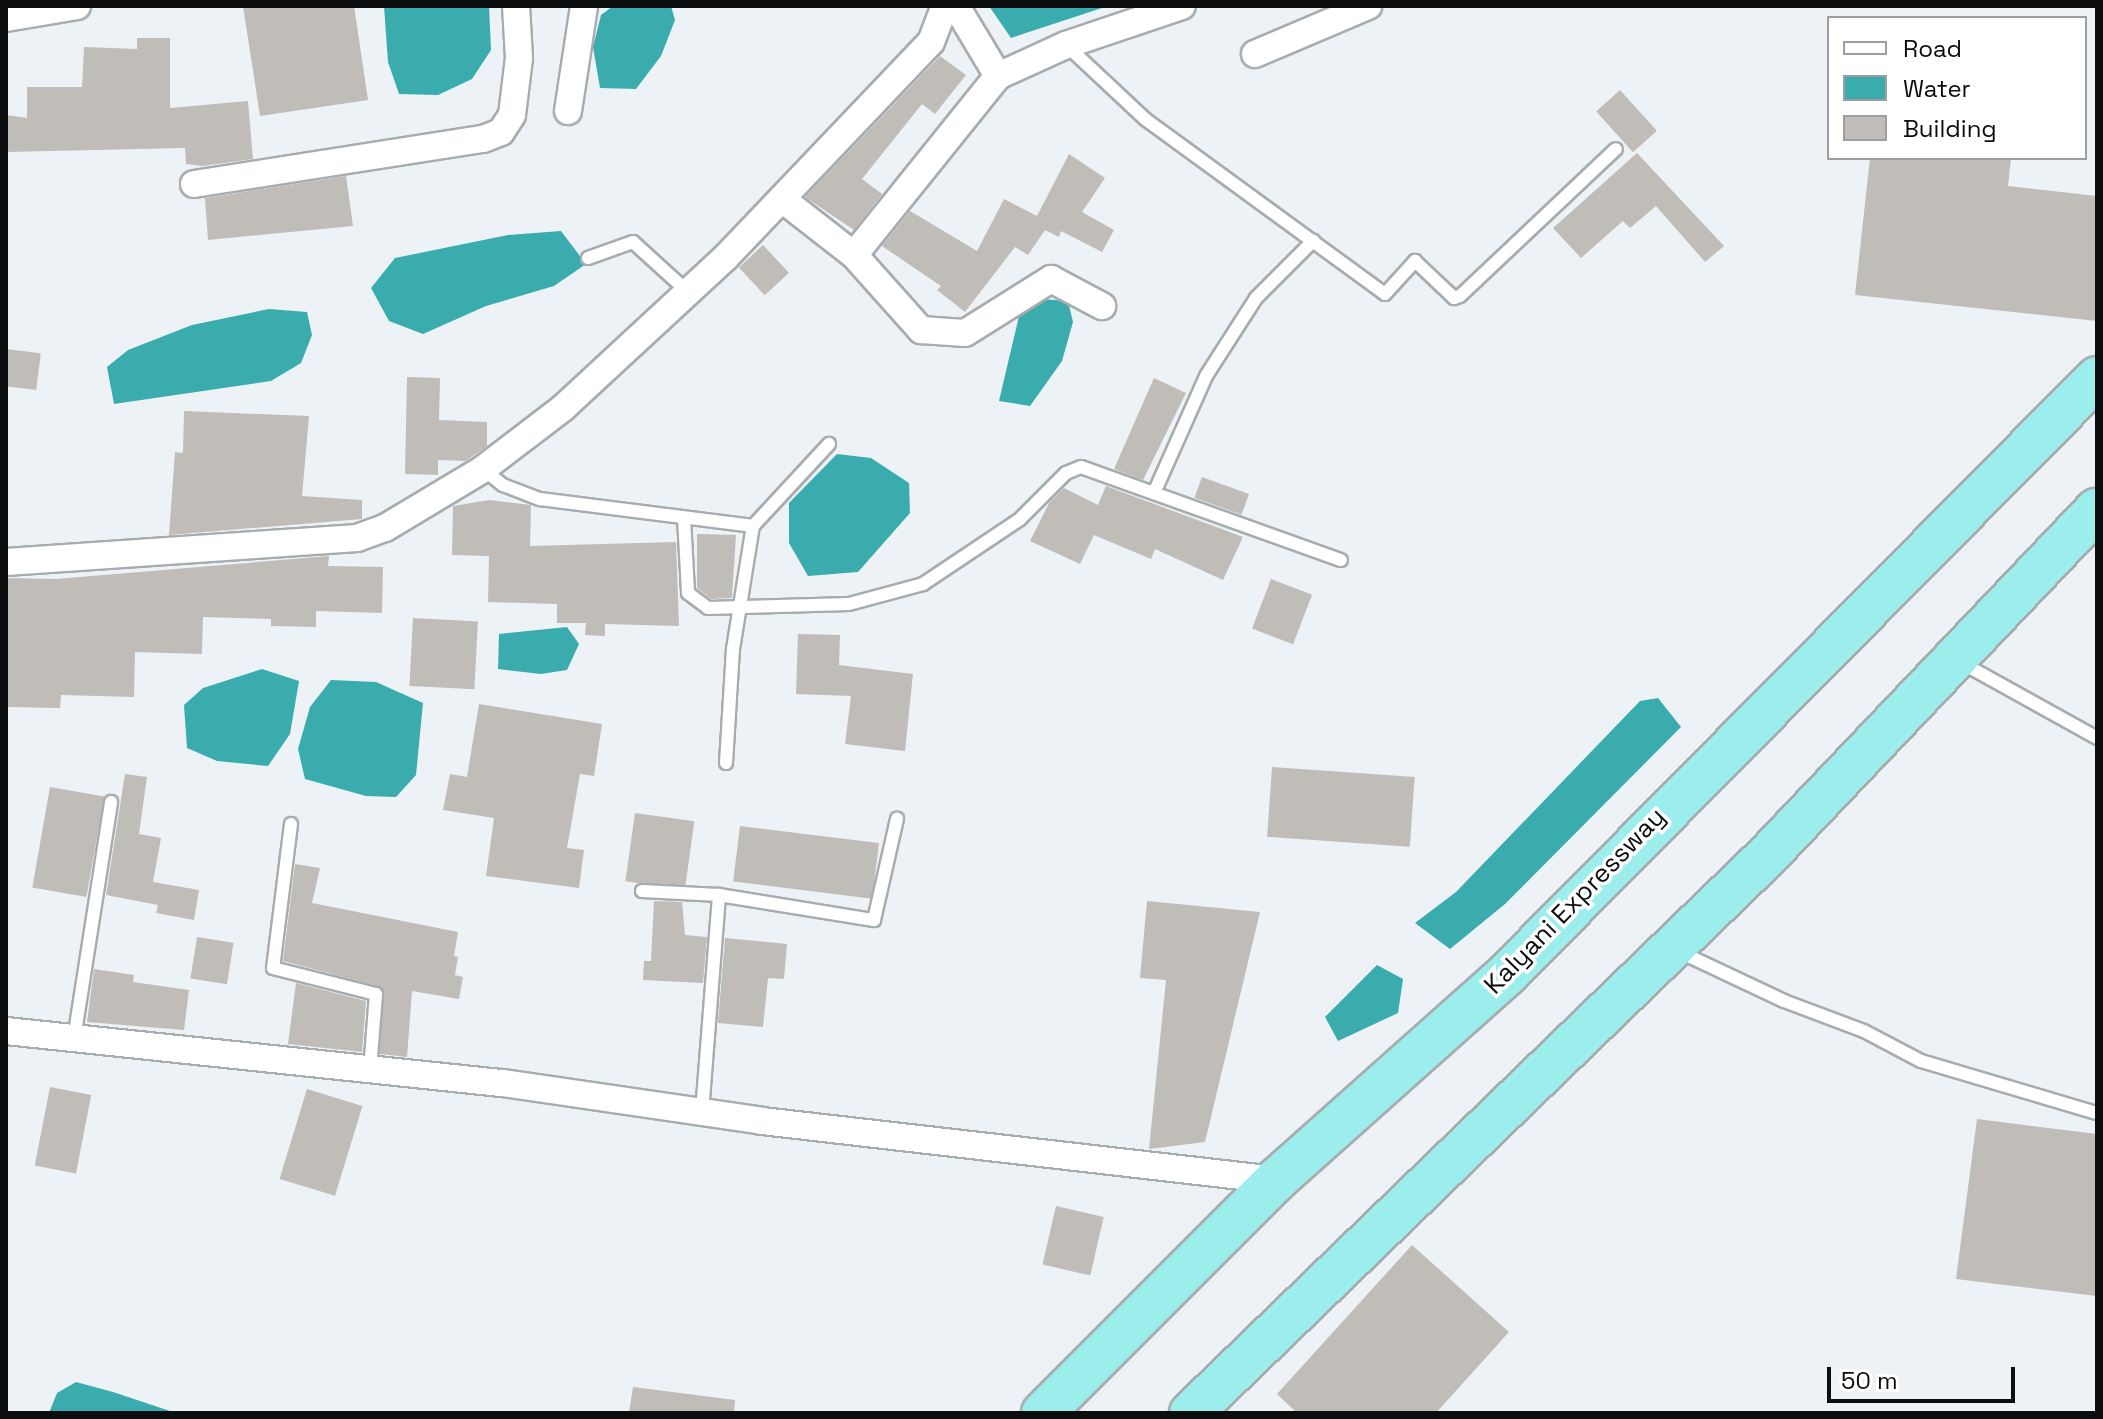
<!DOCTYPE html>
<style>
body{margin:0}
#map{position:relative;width:2103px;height:1419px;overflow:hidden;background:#edf2f6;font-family:"Space Grotesk",sans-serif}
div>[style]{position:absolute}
.water>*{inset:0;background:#3aacae}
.building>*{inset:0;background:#c0bcb8;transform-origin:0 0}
.roads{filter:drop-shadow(2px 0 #a7acaf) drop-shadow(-2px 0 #a7acaf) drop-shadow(0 2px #a7acaf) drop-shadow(0 -2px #a7acaf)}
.service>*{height:12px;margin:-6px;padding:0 6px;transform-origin:6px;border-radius:6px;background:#fff}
.minor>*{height:26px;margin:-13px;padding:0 13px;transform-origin:13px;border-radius:13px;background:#fff}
.trunk>*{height:42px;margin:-21px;padding:0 21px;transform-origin:21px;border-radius:21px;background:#9beeec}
span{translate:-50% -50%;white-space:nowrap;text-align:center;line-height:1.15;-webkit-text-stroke:7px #fff;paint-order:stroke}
.street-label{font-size:26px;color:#0b0d0e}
.frame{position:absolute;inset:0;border:8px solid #0b0d0e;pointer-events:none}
.legend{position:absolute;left:1827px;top:16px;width:260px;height:144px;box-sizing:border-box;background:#fff;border:2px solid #9d9e9f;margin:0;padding:10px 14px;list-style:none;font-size:24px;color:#0b0d0e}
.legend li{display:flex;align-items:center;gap:16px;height:40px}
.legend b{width:40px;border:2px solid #9d9e9f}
.scale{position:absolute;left:1827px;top:1367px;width:188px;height:36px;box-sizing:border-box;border:4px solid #0b0d0e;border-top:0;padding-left:10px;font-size:24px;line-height:28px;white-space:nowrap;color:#0b0d0e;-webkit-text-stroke:6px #fff;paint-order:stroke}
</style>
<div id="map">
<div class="water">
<div style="clip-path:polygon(384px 6px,489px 6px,491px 50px,472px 79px,438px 95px,399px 94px,388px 62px)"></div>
<div style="clip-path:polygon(613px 6px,671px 6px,675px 20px,661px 56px,636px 89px,600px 88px,593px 47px,601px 15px)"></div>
<div style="clip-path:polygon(989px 6px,1108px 6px,1011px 38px)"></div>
<div style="clip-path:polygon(561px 231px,586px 264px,554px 286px,486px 306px,423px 334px,389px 321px,371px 288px,395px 258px,508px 235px)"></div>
<div style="clip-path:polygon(1042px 299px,1068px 301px,1073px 322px,1062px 361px,1030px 406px,999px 401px,1019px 316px)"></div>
<div style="clip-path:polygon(269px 309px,307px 312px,312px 335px,301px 363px,271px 381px,114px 404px,107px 367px,128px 350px,192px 325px)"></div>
<div style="clip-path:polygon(837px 454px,871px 458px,909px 483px,910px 513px,858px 572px,808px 576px,789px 543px,789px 503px)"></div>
<div style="clip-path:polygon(567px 627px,579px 644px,567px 670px,541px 674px,498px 669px,499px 634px)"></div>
<div style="clip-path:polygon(262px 669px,299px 681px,290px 734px,268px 766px,217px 761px,187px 748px,184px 705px,203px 688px)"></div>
<div style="clip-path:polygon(331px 680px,376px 682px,423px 703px,416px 775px,396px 797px,366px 796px,305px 779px,298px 749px,310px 707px)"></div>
<div style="clip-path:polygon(1658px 698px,1681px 727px,1505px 904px,1450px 949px,1415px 923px,1456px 892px,1640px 701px)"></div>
<div style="clip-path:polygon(1377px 965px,1403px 979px,1398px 1013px,1338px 1041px,1325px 1017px)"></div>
<div style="clip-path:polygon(76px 1382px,113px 1392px,176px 1413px,49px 1413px,57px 1393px)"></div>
</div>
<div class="building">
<div style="clip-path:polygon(243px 6px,354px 6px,368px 100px,260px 116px)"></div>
<div style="clip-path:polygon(137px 38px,170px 38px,170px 108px,248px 101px,253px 159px,203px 166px,186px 164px,185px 148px,6px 152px,6px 115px,27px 118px,27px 87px,82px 87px,84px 47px,137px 49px)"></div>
<div style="clip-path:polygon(940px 56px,966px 75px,935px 114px,922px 104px,862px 179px,882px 194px,854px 230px,805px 197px)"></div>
<div style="left:1620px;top:90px;width:55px;height:32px;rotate:48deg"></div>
<div style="clip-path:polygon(1637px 153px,1724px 246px,1705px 262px,1656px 206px,1630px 228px,1623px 221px,1581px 258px,1553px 228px)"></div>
<div style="clip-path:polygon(1069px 154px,1105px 178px,1082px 212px,1114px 230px,1102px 252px,1061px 231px,1059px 237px,1045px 230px,1028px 255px,1015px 247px,965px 312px,937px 290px,941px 286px,882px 246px,910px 211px,977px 251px,1004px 199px,1037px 216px)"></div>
<div style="clip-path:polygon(1870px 158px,2011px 158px,2008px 186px,2097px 196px,2097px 321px,1855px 295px)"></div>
<div style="clip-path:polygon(346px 176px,353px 226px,208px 240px,205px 198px)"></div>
<div style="left:763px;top:245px;width:38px;height:33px;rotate:47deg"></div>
<div style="left:6px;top:349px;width:35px;height:37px;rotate:7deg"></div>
<div style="clip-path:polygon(407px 377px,440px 378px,439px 420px,487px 422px,487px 446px,466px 461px,438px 460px,438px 475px,405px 474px)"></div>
<div style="clip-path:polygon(1154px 378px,1186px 393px,1143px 480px,1114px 469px)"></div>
<div style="clip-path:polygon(184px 411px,309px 416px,302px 496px,362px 500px,362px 519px,169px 535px,175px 452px,183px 453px)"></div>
<div style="left:1202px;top:477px;width:50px;height:22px;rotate:20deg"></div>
<div style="clip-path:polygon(1106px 486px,1243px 537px,1223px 580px,1155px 549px,1151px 559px,1094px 535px,1080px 564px,1030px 541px,1049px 503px,1064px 488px,1098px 505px)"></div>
<div style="clip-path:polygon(489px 500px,531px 505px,530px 546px,676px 542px,679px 626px,605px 624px,605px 636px,585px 635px,586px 623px,557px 623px,557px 604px,488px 602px,489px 556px,452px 555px,453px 506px)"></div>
<div style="clip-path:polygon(697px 534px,736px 535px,732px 598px,711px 599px,697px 588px)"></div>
<div style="clip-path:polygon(329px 556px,328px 566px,383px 567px,382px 613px,316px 611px,316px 627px,271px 626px,271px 619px,203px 617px,202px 654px,135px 652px,134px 697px,61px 695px,60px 708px,8px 707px,6px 578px,56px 579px)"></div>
<div style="left:1271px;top:579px;width:44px;height:53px;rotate:21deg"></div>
<div style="left:413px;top:618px;width:65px;height:68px;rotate:3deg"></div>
<div style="clip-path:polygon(798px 634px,840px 635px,839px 665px,913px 674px,905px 751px,845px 744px,851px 696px,796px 694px)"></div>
<div style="clip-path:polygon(479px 704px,602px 724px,594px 776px,580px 774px,567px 848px,584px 850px,579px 888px,486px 876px,494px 818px,443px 810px,450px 774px,467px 777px)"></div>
<div style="left:1272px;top:767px;width:143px;height:70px;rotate:4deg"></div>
<div style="clip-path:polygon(125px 774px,147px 777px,139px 834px,161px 838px,153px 882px,199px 890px,194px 920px,156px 913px,158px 905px,106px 895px)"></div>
<div style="left:50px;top:787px;width:55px;height:102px;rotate:10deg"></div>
<div style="left:635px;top:813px;width:60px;height:69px;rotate:8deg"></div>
<div style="left:740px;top:826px;width:140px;height:56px;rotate:7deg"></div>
<div style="clip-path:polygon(295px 864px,320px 868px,312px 903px,458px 932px,454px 956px,458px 957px,455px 975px,463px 977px,459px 999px,412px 991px,407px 1057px,380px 1054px,381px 987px,283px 961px)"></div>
<div style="clip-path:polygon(654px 901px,682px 902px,685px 935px,707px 937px,703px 983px,643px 980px,644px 961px,651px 961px)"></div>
<div style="clip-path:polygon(1147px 901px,1260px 912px,1205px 1142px,1149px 1149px,1166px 980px,1140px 978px)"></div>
<div style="left:197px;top:937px;width:37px;height:42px;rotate:9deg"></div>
<div style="clip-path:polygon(725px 938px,787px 944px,784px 979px,768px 978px,763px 1027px,718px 1023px)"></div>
<div style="clip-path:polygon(94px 969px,134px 975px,133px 982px,189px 990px,184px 1030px,87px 1022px)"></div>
<div style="clip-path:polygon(296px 983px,366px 1001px,362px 1052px,288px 1044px)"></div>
<div style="left:50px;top:1087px;width:42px;height:80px;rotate:11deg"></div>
<div style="left:307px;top:1089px;width:58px;height:94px;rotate:17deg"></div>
<div style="clip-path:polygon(1977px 1119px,2097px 1134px,2097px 1296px,1956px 1279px)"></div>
<div style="left:1056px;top:1206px;width:49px;height:60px;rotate:13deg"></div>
<div style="clip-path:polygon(1412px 1245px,1509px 1332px,1436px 1413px,1297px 1413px,1277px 1394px)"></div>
<div style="clip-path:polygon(633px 1387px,735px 1400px,734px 1413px,629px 1413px)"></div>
</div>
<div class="roads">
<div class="service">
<div style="left:1066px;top:45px;width:108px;rotate:43.1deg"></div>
<div style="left:1145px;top:119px;width:297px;rotate:36.1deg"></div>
<div style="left:1385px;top:294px;width:45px;rotate:-47.7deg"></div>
<div style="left:1415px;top:261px;width:54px;rotate:43.5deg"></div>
<div style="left:1454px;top:298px;width:6px;rotate:-18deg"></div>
<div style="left:1460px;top:296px;width:214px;rotate:-43.3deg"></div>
<div style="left:588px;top:258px;width:48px;rotate:-19.6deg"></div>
<div style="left:633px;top:242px;width:74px;rotate:42.3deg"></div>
<div style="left:483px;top:469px;width:26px;rotate:39deg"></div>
<div style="left:503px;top:485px;width:40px;rotate:21deg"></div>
<div style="left:540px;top:499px;width:215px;rotate:7.2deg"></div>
<div style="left:753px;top:526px;width:112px;rotate:-47.2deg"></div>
<div style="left:1154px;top:493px;width:128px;rotate:-66deg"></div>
<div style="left:1206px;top:376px;width:93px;rotate:-57.3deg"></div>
<div style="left:1256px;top:298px;width:81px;rotate:-45deg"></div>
<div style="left:684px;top:518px;width:75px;rotate:86.9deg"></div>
<div style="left:688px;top:593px;width:25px;rotate:37deg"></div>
<div style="left:708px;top:608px;width:141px;rotate:-1.6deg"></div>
<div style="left:849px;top:604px;width:77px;rotate:-15.1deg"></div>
<div style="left:923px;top:584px;width:117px;rotate:-33.8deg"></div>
<div style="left:1020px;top:519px;width:65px;rotate:-45deg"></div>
<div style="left:1066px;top:473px;width:16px;rotate:-22deg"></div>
<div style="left:1081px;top:467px;width:276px;rotate:19.7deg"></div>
<div style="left:1960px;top:662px;width:157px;rotate:29deg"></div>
<div style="left:726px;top:763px;width:114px;rotate:-86.5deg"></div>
<div style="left:733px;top:649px;width:125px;rotate:-80.8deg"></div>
<div style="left:291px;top:824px;width:145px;rotate:97.1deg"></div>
<div style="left:273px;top:968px;width:106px;rotate:14.2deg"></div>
<div style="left:376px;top:994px;width:76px;rotate:94.5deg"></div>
<div style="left:642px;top:891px;width:77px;rotate:3deg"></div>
<div style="left:719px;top:895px;width:157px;rotate:9.2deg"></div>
<div style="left:874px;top:920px;width:104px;rotate:-77.2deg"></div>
<div style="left:1680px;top:952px;width:115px;rotate:25.2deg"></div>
<div style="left:1784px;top:1001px;width:85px;rotate:20.6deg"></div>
<div style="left:1864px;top:1031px;width:64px;rotate:27.8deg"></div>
<div style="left:1921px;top:1061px;width:184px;rotate:16.5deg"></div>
<div style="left:74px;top:1039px;width:240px;rotate:-81.1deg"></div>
<div style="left:702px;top:1112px;width:218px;rotate:-85.5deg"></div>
</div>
<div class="minor">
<div style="left:956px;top:6px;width:82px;rotate:59deg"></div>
<div style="left:6px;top:18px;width:72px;rotate:-9.6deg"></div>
<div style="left:1255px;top:54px;width:123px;rotate:-23deg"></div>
<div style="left:568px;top:111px;width:106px;rotate:-81.3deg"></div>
<div style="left:194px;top:184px;width:292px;rotate:-8.9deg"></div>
<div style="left:483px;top:139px;width:19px;rotate:-21deg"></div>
<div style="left:501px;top:132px;width:20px;rotate:-57deg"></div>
<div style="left:512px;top:115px;width:57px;rotate:-83deg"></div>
<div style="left:519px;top:58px;width:52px;rotate:-93.3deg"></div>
<div style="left:782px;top:199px;width:91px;rotate:37.9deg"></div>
<div style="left:854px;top:255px;width:101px;rotate:48.2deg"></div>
<div style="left:921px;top:330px;width:44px;rotate:3.9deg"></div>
<div style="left:965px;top:333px;width:102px;rotate:-32.1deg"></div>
<div style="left:1051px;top:279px;width:58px;rotate:27.9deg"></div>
<div style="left:854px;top:255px;width:230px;rotate:-51.2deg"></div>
<div style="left:998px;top:76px;width:75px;rotate:-24.5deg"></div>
<div style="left:1066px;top:45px;width:122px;rotate:-18.6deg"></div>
<div style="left:6px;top:562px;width:352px;rotate:-3.9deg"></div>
<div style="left:357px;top:538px;width:30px;rotate:-20deg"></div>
<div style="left:385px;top:528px;width:114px;rotate:-31deg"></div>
<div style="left:483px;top:469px;width:102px;rotate:-37.4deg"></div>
<div style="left:564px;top:407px;width:219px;rotate:-42.8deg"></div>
<div style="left:725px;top:258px;width:298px;rotate:-46.4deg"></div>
<div style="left:931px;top:42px;width:39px;rotate:-69deg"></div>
<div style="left:6px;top:1031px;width:500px;rotate:6deg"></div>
<div style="left:503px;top:1083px;width:262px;rotate:8.3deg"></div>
<div style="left:762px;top:1121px;width:517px;rotate:6.55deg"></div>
</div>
<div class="trunk">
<div style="left:1043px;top:1413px;width:330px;rotate:-45deg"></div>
<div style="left:1276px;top:1180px;width:311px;rotate:-41.7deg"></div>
<div style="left:1508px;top:973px;width:837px;rotate:-45.29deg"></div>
<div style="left:1191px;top:1413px;width:801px;rotate:-44.04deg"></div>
<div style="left:1767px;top:856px;width:478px;rotate:-46.4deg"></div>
</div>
</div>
<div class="street-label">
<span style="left:1575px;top:901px;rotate:-46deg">Kalyani Expressway</span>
</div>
<div class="frame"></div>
<ul class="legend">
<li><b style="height:10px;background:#fff"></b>Road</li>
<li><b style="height:22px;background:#3aacae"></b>Water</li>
<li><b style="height:22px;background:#c0bcb8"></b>Building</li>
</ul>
<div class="scale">50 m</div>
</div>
